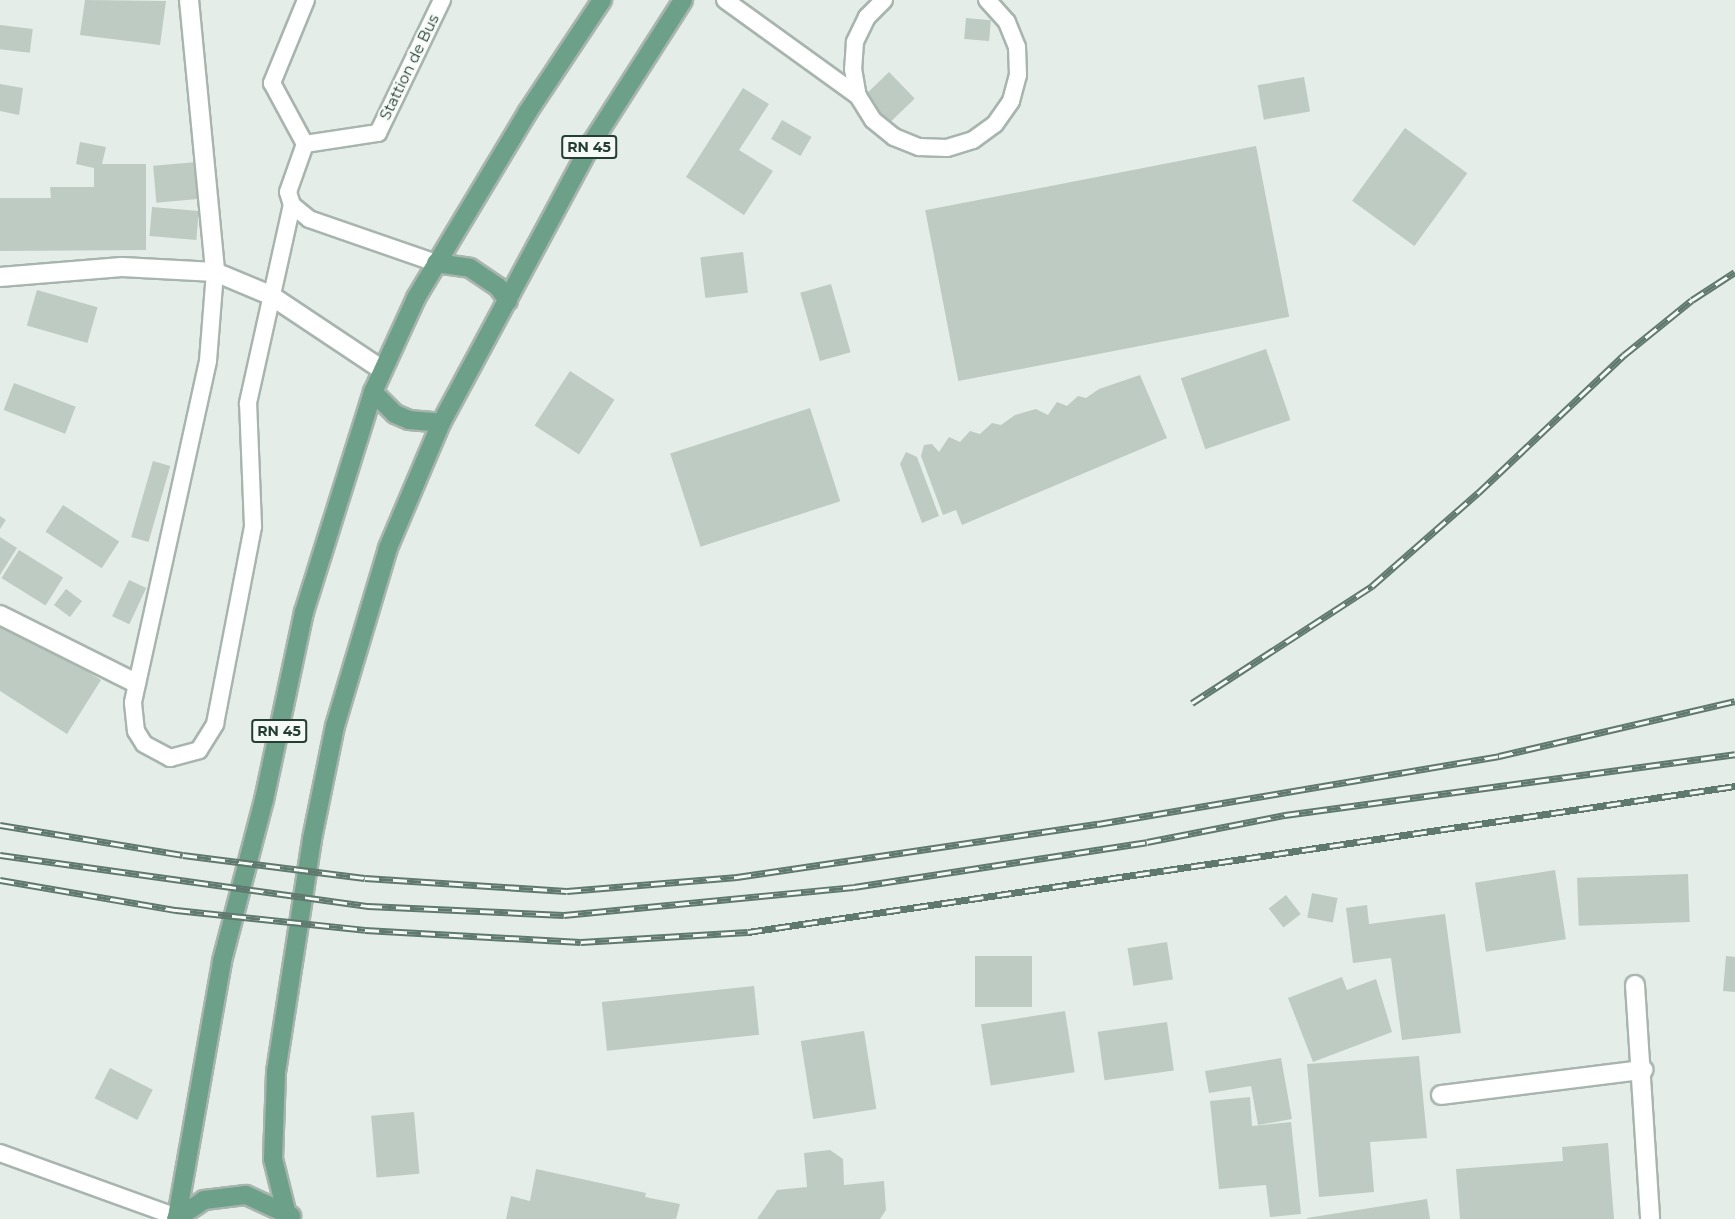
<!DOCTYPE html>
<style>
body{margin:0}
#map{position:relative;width:1735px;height:1219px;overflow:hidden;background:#e5ede8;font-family:Montserrat,sans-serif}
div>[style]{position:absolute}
.building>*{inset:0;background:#bdcbc3;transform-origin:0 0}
.roads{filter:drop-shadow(2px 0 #a8b5ae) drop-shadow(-2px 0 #a8b5ae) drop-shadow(0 2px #a8b5ae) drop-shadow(0 -2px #a8b5ae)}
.lane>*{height:16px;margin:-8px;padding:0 8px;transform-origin:8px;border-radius:8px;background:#fff}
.street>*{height:18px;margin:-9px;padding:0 9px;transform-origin:9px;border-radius:9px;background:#fff}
.primary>*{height:18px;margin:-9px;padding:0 9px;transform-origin:9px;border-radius:9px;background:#6da089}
.rail>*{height:7px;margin-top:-3.5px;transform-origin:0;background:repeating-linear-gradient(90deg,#f6faf7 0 14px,#60796e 0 28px);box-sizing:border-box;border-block:2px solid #60796e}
span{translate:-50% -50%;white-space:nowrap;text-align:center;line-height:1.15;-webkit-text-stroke:4.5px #f6faf7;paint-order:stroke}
.shield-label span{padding:2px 4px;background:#f6faf7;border:2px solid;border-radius:4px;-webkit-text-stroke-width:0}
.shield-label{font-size:14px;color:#253e33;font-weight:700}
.street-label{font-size:15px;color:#253e33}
</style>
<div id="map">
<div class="building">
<div style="clip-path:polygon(85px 0,166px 1px,160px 45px,80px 35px)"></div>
<div style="left:966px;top:18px;width:25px;height:21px;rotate:5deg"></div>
<div style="left:0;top:25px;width:33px;height:24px;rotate:7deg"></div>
<div style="left:889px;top:72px;width:37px;height:50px;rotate:46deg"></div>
<div style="left:1304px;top:77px;width:35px;height:47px;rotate:80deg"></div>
<div style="clip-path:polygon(0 84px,23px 88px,19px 115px,0 111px)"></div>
<div style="clip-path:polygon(743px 88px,769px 104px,739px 150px,773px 171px,744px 215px,686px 177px)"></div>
<div style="left:782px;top:120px;width:34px;height:22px;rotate:30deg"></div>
<div style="left:1405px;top:128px;width:77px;height:90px;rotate:36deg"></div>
<div style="clip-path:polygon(80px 142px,106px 147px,102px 164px,146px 164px,146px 250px,0 251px,0 198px,51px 198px,50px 187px,94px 187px,94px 168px,76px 164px)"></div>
<div style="left:1256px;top:146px;width:174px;height:337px;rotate:79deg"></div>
<div style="left:197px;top:162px;width:37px;height:44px;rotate:85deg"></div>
<div style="left:152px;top:207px;width:47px;height:29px;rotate:5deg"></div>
<div style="left:743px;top:252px;width:41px;height:43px;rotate:83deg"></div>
<div style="left:831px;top:284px;width:71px;height:32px;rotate:74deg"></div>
<div style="left:37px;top:290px;width:63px;height:37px;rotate:16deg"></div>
<div style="left:1266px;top:349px;width:75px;height:90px;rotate:71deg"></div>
<div style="left:570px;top:371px;width:53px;height:65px;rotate:33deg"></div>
<div style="clip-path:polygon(1140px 375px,1167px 438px,962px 525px,956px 510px,943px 515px,921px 456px,924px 445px,932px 444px,939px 452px,949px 437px,960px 442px,970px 431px,980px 434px,992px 423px,1001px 425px,1015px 415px,1036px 409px,1048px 415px,1057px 402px,1067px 406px,1078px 396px,1086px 398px,1099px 389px)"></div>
<div style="left:14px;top:383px;width:66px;height:29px;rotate:21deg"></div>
<div style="left:810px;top:408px;width:98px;height:147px;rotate:72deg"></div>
<div style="clip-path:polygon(906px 452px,917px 457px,939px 516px,922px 523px,900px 464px)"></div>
<div style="left:153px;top:461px;width:18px;height:79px;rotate:16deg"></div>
<div style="left:63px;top:505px;width:67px;height:32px;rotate:33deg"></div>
<div style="clip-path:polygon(0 516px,6px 520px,0 529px)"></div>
<div style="clip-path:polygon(0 537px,17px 548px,0 575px)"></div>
<div style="left:19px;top:550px;width:52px;height:33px;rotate:32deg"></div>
<div style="left:129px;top:580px;width:19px;height:40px;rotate:25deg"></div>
<div style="left:66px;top:589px;width:20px;height:20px;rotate:37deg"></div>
<div style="clip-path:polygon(0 616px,101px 680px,67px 734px,0 691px)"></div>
<div style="left:1555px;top:870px;width:70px;height:81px;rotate:81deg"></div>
<div style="left:1688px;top:874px;width:48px;height:111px;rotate:88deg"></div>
<div style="left:1312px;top:893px;width:26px;height:25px;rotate:11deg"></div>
<div style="left:1286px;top:895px;width:24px;height:22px;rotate:52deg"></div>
<div style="clip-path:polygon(1367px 905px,1369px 924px,1445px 914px,1461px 1033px,1402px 1040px,1391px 958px,1353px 963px,1346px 908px)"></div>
<div style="left:1167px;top:942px;width:38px;height:40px;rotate:81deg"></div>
<div style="left:975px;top:956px;width:57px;height:51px"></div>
<div style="clip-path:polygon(1726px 956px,1735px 957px,1735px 992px,1723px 991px)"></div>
<div style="clip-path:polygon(1342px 977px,1347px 990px,1376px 979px,1392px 1032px,1313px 1062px,1288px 998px)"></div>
<div style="left:754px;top:986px;width:49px;height:153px;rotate:84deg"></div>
<div style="left:1065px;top:1011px;width:62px;height:85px;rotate:81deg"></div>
<div style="left:1167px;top:1022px;width:49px;height:70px;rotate:82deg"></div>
<div style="left:864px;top:1031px;width:79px;height:64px;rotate:81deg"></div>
<div style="clip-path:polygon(1419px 1056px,1427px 1138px,1370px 1142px,1374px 1192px,1319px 1197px,1307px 1064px)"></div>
<div style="clip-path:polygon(1281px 1058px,1292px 1119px,1258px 1125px,1251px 1086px,1209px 1093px,1205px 1071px)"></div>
<div style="left:110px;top:1068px;width:48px;height:34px;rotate:27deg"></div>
<div style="clip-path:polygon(1250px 1097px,1252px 1126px,1291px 1122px,1301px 1214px,1270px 1217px,1266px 1185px,1219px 1189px,1210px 1101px)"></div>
<div style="left:414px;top:1112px;width:62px;height:43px;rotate:85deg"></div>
<div style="clip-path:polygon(1608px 1143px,1614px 1219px,1460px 1219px,1456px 1169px,1563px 1161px,1562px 1147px)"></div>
<div style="clip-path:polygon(830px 1150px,843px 1159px,844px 1185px,884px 1181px,886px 1210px,880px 1219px,757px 1219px,777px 1190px,807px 1187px,804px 1153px)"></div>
<div style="clip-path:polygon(536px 1169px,646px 1193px,645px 1197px,680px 1204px,676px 1219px,506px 1219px,511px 1196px,530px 1201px)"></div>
<div style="clip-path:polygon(1427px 1199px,1430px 1219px,1307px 1219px,1307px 1218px)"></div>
</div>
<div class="roads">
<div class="lane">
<div style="left:306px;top:0;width:90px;rotate:112.3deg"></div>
<div style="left:272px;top:83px;width:69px;rotate:61.6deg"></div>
<div style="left:305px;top:144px;width:51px;rotate:109.5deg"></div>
<div style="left:288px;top:192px;width:14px;rotate:73deg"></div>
<div style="left:292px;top:205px;width:22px;rotate:39deg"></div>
<div style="left:309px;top:219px;width:134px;rotate:19.1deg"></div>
<div style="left:725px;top:0;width:164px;rotate:35.8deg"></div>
<div style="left:884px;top:0;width:24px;rotate:135deg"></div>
<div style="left:867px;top:17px;width:28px;rotate:116deg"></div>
<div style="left:855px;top:42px;width:27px;rotate:94deg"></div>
<div style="left:853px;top:69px;width:27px;rotate:80deg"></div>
<div style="left:858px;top:96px;width:28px;rotate:58deg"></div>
<div style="left:873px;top:120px;width:27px;rotate:39deg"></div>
<div style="left:894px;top:137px;width:27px;rotate:22deg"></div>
<div style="left:919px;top:147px;width:28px;rotate:2deg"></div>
<div style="left:947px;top:148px;width:27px;rotate:-17deg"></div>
<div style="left:973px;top:140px;width:27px;rotate:-36deg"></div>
<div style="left:995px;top:124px;width:28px;rotate:-55deg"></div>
<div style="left:1011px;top:101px;width:27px;rotate:-75deg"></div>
<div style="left:1018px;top:75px;width:28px;rotate:-92deg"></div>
<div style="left:1017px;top:47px;width:27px;rotate:-112deg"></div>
<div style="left:1007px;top:22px;width:30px;rotate:-132deg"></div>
<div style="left:305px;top:144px;width:74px;rotate:-8.6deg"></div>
<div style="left:378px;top:133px;width:148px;rotate:-64.3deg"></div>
<div style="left:215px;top:272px;width:89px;rotate:94.5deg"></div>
<div style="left:208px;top:361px;width:350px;rotate:102.4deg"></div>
<div style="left:133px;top:703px;width:28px;rotate:84deg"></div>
<div style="left:136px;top:731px;width:15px;rotate:58deg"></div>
<div style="left:144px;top:744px;width:30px;rotate:28deg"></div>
<div style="left:170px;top:758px;width:30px;rotate:-15deg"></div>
<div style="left:199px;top:750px;width:31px;rotate:-58deg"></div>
<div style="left:215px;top:724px;width:202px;rotate:-79.1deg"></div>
<div style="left:253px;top:526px;width:123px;rotate:-92.3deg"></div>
<div style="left:248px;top:403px;width:203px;rotate:-77.5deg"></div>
<div style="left:0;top:1153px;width:188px;rotate:19.9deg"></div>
</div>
<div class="street">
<div style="left:189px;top:0;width:273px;rotate:84.5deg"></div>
<div style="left:0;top:277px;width:122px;rotate:-4.7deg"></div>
<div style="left:122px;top:267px;width:93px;rotate:3.1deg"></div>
<div style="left:215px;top:272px;width:60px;rotate:22.7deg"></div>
<div style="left:270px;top:295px;width:133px;rotate:33.7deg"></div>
<div style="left:0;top:615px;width:152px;rotate:26.6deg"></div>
<div style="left:1635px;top:985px;width:234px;rotate:86.3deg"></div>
<div style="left:1441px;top:1095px;width:204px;rotate:-7.1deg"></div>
</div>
<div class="primary">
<div style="left:436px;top:263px;width:34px;rotate:8deg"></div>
<div style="left:470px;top:268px;width:34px;rotate:34deg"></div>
<div style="left:498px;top:287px;width:17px;rotate:54deg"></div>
<div style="left:373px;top:392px;width:31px;rotate:45deg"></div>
<div style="left:395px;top:414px;width:15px;rotate:23deg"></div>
<div style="left:409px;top:420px;width:32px;rotate:5deg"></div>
<div style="left:286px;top:1211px;width:54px;rotate:-104deg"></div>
<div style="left:273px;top:1159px;width:87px;rotate:-88deg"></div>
<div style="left:276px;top:1072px;width:236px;rotate:-81.2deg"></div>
<div style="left:312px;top:839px;width:115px;rotate:-78.5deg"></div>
<div style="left:335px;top:726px;width:186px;rotate:-73.4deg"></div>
<div style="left:388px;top:548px;width:136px;rotate:-67deg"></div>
<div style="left:441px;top:423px;width:320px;rotate:-61.7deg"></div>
<div style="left:593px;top:141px;width:167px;rotate:-57.4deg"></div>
<div style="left:177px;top:1217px;width:260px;rotate:-80deg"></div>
<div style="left:222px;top:961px;width:166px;rotate:-75.4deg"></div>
<div style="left:264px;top:800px;width:192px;rotate:-78deg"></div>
<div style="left:304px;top:612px;width:231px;rotate:-72.6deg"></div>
<div style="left:373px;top:392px;width:103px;rotate:-65.4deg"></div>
<div style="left:416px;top:298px;width:216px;rotate:-59deg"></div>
<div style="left:527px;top:113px;width:136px;rotate:-56.4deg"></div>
<div style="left:176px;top:1219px;width:34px;rotate:-34deg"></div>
<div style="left:204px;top:1200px;width:42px;rotate:-6.8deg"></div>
<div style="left:246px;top:1195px;width:50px;rotate:25deg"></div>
</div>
</div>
<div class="rail">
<div style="left:1192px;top:703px;width:215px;rotate:-33deg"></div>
<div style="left:1372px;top:586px;width:141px;rotate:-41.3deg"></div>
<div style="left:1478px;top:493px;width:201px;rotate:-43.4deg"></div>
<div style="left:1624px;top:355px;width:87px;rotate:-39deg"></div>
<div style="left:1692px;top:300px;width:51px;rotate:-33.1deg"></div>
<div style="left:0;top:825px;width:185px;rotate:9.3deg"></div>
<div style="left:183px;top:855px;width:183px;rotate:7.2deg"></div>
<div style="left:365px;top:878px;width:202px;rotate:3.7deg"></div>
<div style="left:567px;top:891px;width:171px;rotate:-4.7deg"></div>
<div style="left:737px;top:877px;width:365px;rotate:-8.4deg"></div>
<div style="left:1098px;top:824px;width:407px;rotate:-9.6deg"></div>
<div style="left:1499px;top:756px;width:242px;rotate:-13.1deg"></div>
<div style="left:0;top:855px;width:372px;rotate:7.9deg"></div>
<div style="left:368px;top:906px;width:196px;rotate:2.6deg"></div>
<div style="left:564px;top:915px;width:291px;rotate:-5.5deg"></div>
<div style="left:854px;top:887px;width:296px;rotate:-8.7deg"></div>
<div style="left:1147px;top:842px;width:141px;rotate:-11.1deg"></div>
<div style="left:1285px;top:815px;width:454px;rotate:-7.7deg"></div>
<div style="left:0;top:880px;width:179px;rotate:9.7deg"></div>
<div style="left:176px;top:910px;width:190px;rotate:6deg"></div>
<div style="left:365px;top:930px;width:216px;rotate:3.2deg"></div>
<div style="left:581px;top:942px;width:167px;rotate:-3.4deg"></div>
<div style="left:748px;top:932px;width:998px;rotate:-8.41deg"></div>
</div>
<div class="shield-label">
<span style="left:589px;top:147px">RN 45</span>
<span style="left:279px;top:731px">RN 45</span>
</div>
<div class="street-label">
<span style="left:409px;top:67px;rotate:-64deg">Stattion de Bus</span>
</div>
</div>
